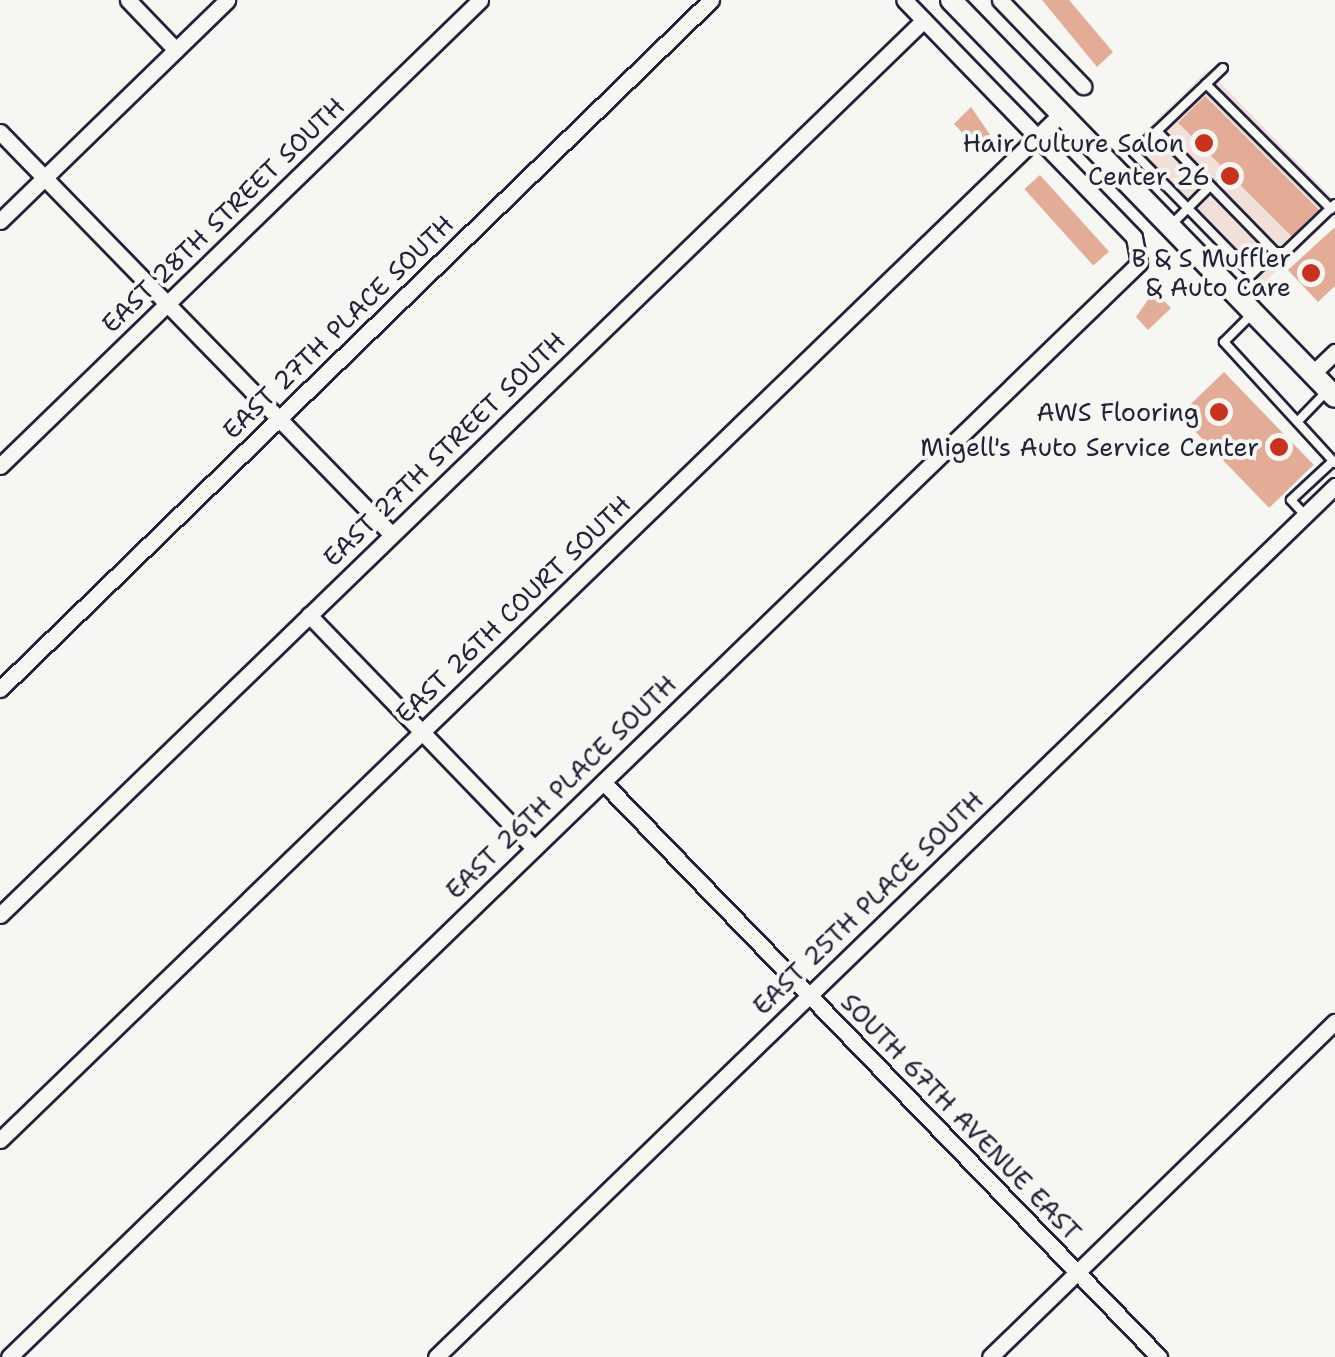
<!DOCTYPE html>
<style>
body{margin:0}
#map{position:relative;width:1335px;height:1357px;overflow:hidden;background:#f6f6f2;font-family:"Shantell Sans",sans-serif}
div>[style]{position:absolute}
.built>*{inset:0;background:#f0e0d7}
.building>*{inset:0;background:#e2ac97;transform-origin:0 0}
.roads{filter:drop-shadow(2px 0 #22223b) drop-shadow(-2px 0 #22223b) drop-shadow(0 2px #22223b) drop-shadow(0 -2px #22223b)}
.lane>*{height:8px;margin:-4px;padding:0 4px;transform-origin:4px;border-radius:4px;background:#f6f6f2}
.street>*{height:15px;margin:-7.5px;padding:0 7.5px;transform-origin:7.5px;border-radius:7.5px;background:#f6f6f2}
.secondary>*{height:20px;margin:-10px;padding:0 10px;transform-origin:10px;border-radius:10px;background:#f6f6f2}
.dots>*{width:28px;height:28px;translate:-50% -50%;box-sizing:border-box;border:5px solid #f6f6f2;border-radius:50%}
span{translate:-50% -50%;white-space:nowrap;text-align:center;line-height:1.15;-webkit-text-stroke:8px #f6f6f2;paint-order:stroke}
.poi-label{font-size:25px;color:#22223b}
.right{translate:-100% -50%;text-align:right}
.street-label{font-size:25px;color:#22223b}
</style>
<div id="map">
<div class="built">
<div style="clip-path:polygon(1208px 70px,1335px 201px,1335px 214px,1258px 289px,1124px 151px)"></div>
</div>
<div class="building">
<div style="clip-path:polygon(1042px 0,1069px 0,1113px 52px,1097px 67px)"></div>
<div style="left:1205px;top:96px;width:161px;height:38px;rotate:45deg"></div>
<div style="clip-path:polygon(971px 107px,993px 139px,980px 151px,954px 124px)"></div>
<div style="left:1040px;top:175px;width:103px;height:21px;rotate:48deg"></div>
<div style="clip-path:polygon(1335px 227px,1335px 286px,1318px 302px,1288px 270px)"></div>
<div style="clip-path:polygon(1154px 291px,1171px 308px,1148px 330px,1136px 317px)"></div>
<div style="left:1224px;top:372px;width:129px;height:62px;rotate:46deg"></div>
</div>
<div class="roads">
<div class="lane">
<div style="left:1206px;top:84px;width:177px;rotate:45deg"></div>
<div style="left:1157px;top:131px;width:169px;rotate:45.7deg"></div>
<div style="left:1275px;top:252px;width:32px;rotate:136deg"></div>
<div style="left:1252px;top:274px;width:169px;rotate:-134.3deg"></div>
<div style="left:1134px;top:153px;width:32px;rotate:-44deg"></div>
<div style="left:1157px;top:131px;width:91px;rotate:-43.7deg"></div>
<div style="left:1171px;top:225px;width:55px;rotate:-45deg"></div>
<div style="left:1275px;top:252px;width:10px"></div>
<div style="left:1285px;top:252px;width:69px;rotate:-43.8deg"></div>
<div style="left:1253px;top:313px;width:41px;rotate:135deg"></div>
<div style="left:1224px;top:342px;width:164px;rotate:47.5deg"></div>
<div style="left:1300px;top:419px;width:40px;rotate:-46deg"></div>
<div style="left:1304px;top:514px;width:19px;rotate:-133deg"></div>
<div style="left:1291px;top:500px;width:57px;rotate:-42.9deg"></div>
</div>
<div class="street">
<div style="left:128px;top:0;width:69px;rotate:46.2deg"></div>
<div style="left:1000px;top:0;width:120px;rotate:46deg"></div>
<div style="left:0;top:132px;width:562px;rotate:45.79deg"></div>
<div style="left:0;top:221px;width:317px;rotate:-44.2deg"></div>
<div style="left:1312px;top:374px;width:32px;rotate:-44deg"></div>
<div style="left:0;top:466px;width:669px;rotate:-44.15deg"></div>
<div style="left:309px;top:615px;width:324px;rotate:46deg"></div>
<div style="left:0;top:689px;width:990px;rotate:-44.1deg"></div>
<div style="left:603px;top:782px;width:800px;rotate:45.96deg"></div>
<div style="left:0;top:915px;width:1286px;rotate:-44.09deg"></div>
<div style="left:0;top:1140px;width:1476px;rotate:-44.04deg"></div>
<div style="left:9px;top:1357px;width:1573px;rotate:-44.07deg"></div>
<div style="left:1139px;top:263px;width:26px;rotate:-101deg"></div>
<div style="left:1134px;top:237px;width:330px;rotate:-134.1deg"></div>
<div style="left:436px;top:1357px;width:1252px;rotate:-44.09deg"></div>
<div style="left:990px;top:1357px;width:481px;rotate:-44.2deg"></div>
</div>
<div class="secondary">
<div style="left:951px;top:0;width:552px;rotate:45.95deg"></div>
</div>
</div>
<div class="dots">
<div style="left:1204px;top:143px;background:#c8321e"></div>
<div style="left:1230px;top:176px;background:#c8321e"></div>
<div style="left:1311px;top:273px;background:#c8321e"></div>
<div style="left:1219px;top:412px;background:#c8321e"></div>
<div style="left:1279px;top:447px;background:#c8321e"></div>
</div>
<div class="poi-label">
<span class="right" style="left:1184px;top:143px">Hair Culture Salon</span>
<span class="right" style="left:1210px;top:176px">Center 26</span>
<span class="right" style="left:1291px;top:273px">B &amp; S Muffler<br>&amp; Auto Care</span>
<span class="right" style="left:1199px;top:412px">AWS Flooring</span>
<span class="right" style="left:1259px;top:447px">Migell's Auto Service Center</span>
</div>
<div class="street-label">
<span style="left:223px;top:215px;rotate:-44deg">EAST 28TH STREET SOUTH</span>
<span style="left:338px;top:327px;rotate:-44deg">EAST 27TH PLACE SOUTH</span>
<span style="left:444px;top:449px;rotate:-44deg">EAST 27TH STREET SOUTH</span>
<span style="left:513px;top:609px;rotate:-44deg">EAST 26TH COURT SOUTH</span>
<span style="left:561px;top:787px;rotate:-44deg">EAST 26TH PLACE SOUTH</span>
<span style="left:868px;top:903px;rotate:-44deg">EAST 25TH PLACE SOUTH</span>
<span style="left:961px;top:1117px;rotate:46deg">SOUTH 67TH AVENUE EAST</span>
</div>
</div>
